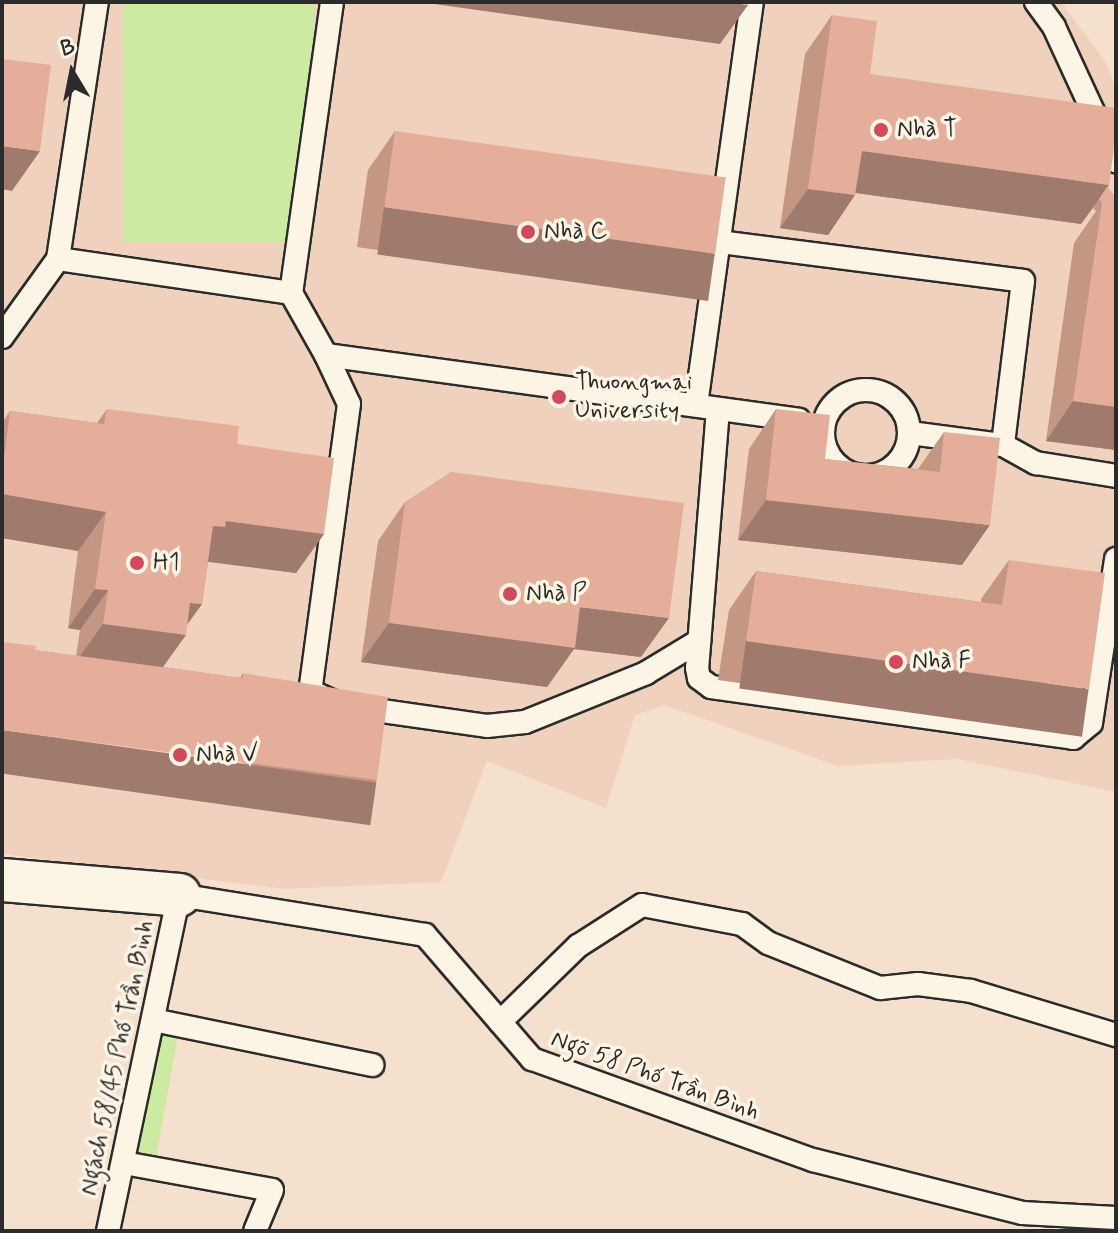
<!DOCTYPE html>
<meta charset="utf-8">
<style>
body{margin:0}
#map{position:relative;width:1118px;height:1233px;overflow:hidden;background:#f5e0ce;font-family:Mynerve,sans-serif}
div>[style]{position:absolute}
.built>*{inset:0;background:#f0d1be}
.green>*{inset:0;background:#cdeaa1;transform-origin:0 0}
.roads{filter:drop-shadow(2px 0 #2b2b2b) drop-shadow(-2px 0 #2b2b2b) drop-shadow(0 2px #2b2b2b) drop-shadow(0 -2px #2b2b2b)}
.service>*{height:22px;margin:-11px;padding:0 11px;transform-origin:11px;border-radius:11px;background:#fcf5e5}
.service>.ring{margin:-11px;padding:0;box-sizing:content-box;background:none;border:22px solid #fcf5e5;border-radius:50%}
.minor>*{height:42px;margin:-21px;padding:0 21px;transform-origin:21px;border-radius:21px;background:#fcf5e5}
.wall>*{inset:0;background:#c49684}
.shaded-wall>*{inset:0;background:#a07a6c;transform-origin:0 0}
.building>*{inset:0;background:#e4ae9a;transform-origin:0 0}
.dots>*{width:22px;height:22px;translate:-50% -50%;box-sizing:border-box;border:4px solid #fcf5e5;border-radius:50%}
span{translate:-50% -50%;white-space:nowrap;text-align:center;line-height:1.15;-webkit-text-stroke:7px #fcf5e5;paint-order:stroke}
.poi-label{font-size:24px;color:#2b2b2b}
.left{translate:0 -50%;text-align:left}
.street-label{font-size:24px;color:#2b2b2b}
.frame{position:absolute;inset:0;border:4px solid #2b2b2b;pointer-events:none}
.north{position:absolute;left:32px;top:32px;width:80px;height:80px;-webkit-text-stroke:6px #fcf5e5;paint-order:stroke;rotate:350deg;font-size:22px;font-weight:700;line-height:32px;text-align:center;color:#2b2b2b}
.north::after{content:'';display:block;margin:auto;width:28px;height:36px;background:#2b2b2b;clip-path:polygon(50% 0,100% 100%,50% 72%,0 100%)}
</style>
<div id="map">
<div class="built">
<div style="clip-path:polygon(2px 2px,1061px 2px,1106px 62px,1116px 89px,1116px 792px,958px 759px,838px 766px,664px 705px,635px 715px,606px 808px,487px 761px,441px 882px,284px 889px,2px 854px)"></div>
</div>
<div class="green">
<div style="left:123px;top:2px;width:191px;height:240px"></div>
<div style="left:157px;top:1027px;width:22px;height:132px;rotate:10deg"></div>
</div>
<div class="roads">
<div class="service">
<div style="left:332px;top:2px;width:294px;rotate:98deg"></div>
<div style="left:291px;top:293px;width:71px;rotate:60.6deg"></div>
<div style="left:326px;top:355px;width:477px;rotate:7.8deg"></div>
<div style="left:1036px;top:2px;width:31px;rotate:54deg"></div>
<div style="left:1054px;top:27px;width:148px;rotate:65.2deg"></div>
<div style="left:720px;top:242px;width:305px;rotate:7.3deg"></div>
<div style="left:1023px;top:281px;width:165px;rotate:97deg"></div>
<div style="left:58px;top:259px;width:235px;rotate:8.3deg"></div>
<div style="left:2px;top:337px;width:96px;rotate:-54.3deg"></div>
<div style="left:58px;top:259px;width:260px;rotate:-81.4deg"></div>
<div style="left:326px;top:355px;width:54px;rotate:64.9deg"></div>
<div style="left:349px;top:404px;width:290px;rotate:97.7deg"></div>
<div style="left:310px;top:691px;width:33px;rotate:25deg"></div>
<div style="left:340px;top:705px;width:148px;rotate:8.1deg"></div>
<div style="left:487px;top:726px;width:38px;rotate:-6deg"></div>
<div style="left:525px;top:722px;width:131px;rotate:-22deg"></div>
<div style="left:646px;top:673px;width:62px;rotate:-31.1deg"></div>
<div class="ring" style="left:823px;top:390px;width:64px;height:64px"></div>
<div style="left:696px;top:405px;width:407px;rotate:-82.1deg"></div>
<div style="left:718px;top:409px;width:260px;rotate:94.6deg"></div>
<div style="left:697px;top:668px;width:10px;rotate:79deg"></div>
<div style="left:699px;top:678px;width:15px;rotate:37deg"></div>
<div style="left:711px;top:687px;width:366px;rotate:8deg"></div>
<div style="left:1073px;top:738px;width:23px;rotate:-40deg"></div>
<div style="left:1091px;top:723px;width:166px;rotate:-81.3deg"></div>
<div style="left:910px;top:433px;width:94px;rotate:7.4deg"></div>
<div style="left:1003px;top:445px;width:38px;rotate:29deg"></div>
<div style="left:1036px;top:463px;width:81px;rotate:9.2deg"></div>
<div style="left:153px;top:1020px;width:224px;rotate:11.6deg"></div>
<div style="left:500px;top:1022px;width:109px;rotate:-44.3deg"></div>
<div style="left:578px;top:946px;width:76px;rotate:-32.6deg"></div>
<div style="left:642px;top:905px;width:102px;rotate:10.8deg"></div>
<div style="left:742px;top:924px;width:32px;rotate:36deg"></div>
<div style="left:768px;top:943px;width:121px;rotate:21.9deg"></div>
<div style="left:880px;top:988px;width:38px;rotate:-6deg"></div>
<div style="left:918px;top:984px;width:53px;rotate:7.5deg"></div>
<div style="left:971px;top:991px;width:152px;rotate:16.9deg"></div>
<div style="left:124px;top:1163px;width:150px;rotate:10.3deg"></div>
<div style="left:272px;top:1190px;width:44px;rotate:112.5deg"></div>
<div style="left:108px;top:1231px;width:343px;rotate:-78.1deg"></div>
<div style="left:179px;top:895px;width:249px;rotate:9.2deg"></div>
<div style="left:425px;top:935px;width:164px;rotate:49.2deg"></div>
<div style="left:532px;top:1059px;width:299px;rotate:19.8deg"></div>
<div style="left:813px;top:1160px;width:216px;rotate:14.2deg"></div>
<div style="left:1022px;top:1213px;width:94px;rotate:3deg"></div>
</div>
<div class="minor">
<div style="left:2px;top:880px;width:178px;rotate:4.8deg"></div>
</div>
</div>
<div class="wall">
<div style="clip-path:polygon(832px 15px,870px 74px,1109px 185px,1107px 187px,1116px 198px,1116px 450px,1046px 441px,1074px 243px,1096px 211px,1093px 208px,1081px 224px,856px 193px,828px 235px,780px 228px,805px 54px)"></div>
<div style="clip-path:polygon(395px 131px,715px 255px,687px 295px,357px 247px,368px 170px)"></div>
<div style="clip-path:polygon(107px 409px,237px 444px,324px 534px,296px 573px,208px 561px,202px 604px,187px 625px,163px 667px,240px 678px,243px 673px,377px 780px,349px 820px,35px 650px,76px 656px,80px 630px,68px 628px,78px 551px,2px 538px,2px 423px,10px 411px,97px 423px)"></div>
<div style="clip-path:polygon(776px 409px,825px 459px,918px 469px,944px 432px,962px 565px,738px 540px,749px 449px)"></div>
<div style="clip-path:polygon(405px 502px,641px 657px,574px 649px,547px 687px,361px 662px,378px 541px)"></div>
<div style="clip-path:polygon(1009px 560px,1061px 728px,718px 680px,729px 610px,756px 571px,981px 602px,981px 599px)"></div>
</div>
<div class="shaded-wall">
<div style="clip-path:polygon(420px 2px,727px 2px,748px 5px,720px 44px)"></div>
<div style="clip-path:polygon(2px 146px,40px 151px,12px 191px,2px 189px)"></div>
<div style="clip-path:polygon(862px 151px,1109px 185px,1081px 224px,834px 190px)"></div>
<div style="clip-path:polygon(808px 189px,855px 195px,828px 235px,780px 228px)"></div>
<div style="left:384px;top:207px;width:334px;height:48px;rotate:8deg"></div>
<div style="clip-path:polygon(1073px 401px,1116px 407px,1116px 450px,1046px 441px)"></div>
<div style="clip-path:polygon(2px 494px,106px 512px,78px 551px,2px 538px)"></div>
<div style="clip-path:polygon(766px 500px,990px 525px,962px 565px,738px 540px)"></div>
<div style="clip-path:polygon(226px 521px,324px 534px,296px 573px,201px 561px,213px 526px)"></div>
<div style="clip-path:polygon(95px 589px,108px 590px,80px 630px,68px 628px)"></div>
<div style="clip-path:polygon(190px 603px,202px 604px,180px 634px,186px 635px,158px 674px,75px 663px,103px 624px)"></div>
<div style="clip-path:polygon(580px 607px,669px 618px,641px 657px,574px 649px,547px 687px,361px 662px,389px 623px)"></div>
<div style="left:746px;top:641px;width:346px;height:48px;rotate:8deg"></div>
<div style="left:2px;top:730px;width:378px;height:43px;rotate:8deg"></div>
</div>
<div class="building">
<div style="clip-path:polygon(727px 2px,748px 2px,748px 5px)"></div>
<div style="clip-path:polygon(832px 15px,877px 21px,870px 74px,1116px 108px,1116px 134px,1109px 185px,862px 151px,855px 195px,808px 189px)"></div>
<div style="clip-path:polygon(2px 59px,51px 65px,40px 151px,2px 146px)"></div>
<div style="left:395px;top:131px;width:334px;height:77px;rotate:8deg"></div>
<div style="clip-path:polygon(1107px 187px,1116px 197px,1116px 205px,1102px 203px,1099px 199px)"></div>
<div style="clip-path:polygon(1102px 203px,1116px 205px,1116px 407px,1073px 401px)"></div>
<div style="clip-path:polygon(107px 409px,239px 426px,237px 444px,334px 458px,324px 534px,226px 521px,225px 527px,213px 526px,202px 604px,190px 603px,186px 635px,103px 624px,108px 590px,95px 589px,106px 512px,2px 494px,2px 473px,10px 411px,104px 424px)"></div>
<div style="clip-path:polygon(776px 409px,830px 415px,825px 459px,940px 472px,944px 432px,1000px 438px,990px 525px,766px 500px)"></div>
<div style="clip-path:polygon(451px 472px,684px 503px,669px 618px,580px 607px,575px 648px,389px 623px,405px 502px)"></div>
<div style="clip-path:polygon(1009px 560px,1105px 573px,1089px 689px,746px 641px,756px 571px,1002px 605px)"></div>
<div style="clip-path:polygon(2px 642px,36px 646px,35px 650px,243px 678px,243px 673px,388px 697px,377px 780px,2px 730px)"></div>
</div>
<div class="dots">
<div style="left:881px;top:130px;background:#d1495b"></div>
<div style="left:528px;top:232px;background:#d1495b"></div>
<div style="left:559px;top:397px;background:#d1495b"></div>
<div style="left:137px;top:563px;background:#d1495b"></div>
<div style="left:510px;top:594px;background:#d1495b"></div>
<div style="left:896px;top:662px;background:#d1495b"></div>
<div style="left:180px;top:755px;background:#d1495b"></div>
</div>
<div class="poi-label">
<span class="left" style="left:897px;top:130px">Nhà T</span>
<span class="left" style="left:544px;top:232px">Nhà C</span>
<span class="left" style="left:575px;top:397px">Thuongmai<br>University</span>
<span class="left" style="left:153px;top:563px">H1</span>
<span class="left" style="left:526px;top:594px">Nhà P</span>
<span class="left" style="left:912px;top:662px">Nhà F</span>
<span class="left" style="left:196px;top:755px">Nhà V</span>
</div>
<div class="street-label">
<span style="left:118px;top:1058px;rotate:-78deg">Ngách 58/45 Phố Trần Bình</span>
<span style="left:655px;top:1076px;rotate:20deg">Ngõ 58 Phố Trần Bình</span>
</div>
<div class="frame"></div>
<div class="north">B</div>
</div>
